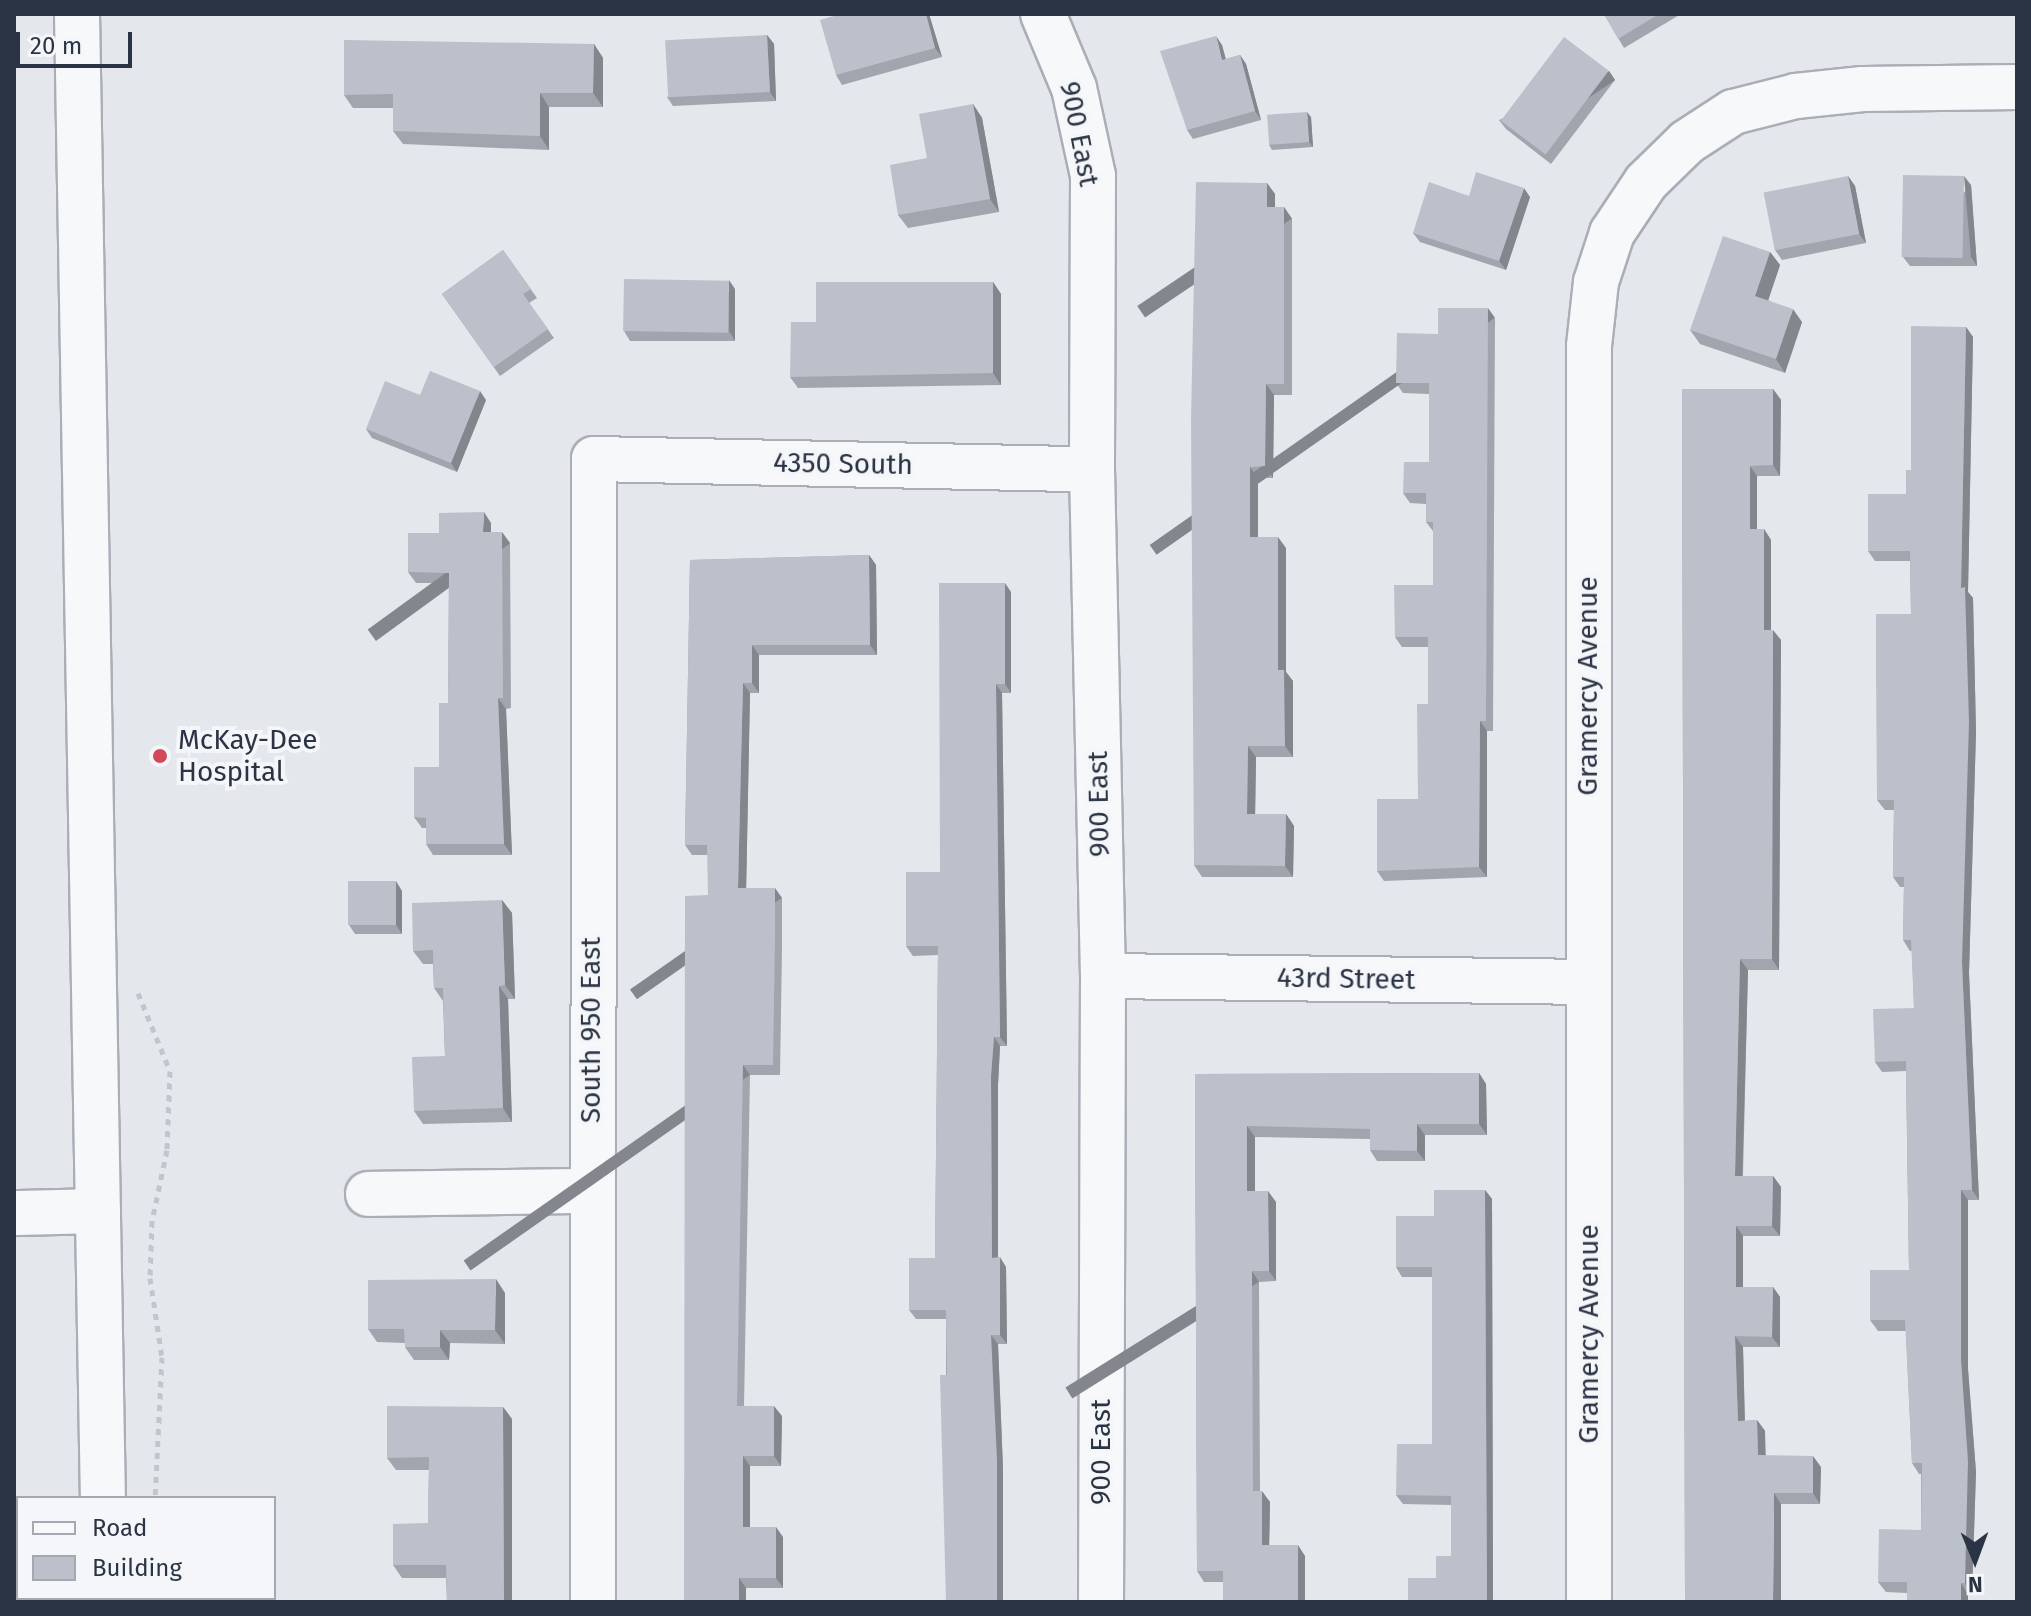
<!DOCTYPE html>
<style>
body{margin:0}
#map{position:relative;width:2031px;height:1616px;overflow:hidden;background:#e4e7ec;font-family:"Fira Sans",sans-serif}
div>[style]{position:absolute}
.path>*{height:5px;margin-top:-2.5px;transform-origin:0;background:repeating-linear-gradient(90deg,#c2c5cb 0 6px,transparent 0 12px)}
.roads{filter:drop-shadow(2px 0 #a9aeb7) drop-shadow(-2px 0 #a9aeb7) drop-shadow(0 2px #a9aeb7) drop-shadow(0 -2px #a9aeb7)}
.minor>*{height:44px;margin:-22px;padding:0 22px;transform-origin:22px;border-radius:22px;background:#f7f8fa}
.wall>*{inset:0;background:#a1a5ae}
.shaded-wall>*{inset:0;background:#83868d;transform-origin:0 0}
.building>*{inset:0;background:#bbc0ca;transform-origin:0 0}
.dots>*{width:22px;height:22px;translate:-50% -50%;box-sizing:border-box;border:4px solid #f4f6f9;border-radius:50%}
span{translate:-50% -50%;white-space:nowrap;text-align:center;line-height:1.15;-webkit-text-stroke:8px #f4f6f9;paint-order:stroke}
.street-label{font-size:28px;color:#2b3445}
.poi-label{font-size:28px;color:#2b3445}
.left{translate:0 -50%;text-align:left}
.frame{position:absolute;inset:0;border:16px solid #2b3445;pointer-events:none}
.legend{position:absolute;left:16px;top:1496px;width:260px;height:104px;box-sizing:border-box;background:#f4f6f9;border:2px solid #a4a8b1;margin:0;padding:10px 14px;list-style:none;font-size:24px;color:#2b3445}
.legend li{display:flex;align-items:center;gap:16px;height:40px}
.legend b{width:40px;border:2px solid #a4a8b1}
.north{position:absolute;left:1935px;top:1520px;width:80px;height:80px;-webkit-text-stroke:6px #f4f6f9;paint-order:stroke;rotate:179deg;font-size:22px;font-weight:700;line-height:32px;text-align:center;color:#2b3445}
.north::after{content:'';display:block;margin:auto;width:28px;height:36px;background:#2b3445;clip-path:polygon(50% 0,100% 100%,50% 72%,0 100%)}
.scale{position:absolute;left:16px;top:32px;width:116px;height:36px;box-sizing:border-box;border:4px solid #2b3445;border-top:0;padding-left:10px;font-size:24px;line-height:28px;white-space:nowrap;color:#2b3445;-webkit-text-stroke:6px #f4f6f9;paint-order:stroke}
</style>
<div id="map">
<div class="path">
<div style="left:138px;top:993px;width:84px;rotate:67.7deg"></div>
<div style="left:170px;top:1071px;width:79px;rotate:92.2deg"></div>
<div style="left:167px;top:1150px;width:73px;rotate:101.9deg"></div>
<div style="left:152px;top:1221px;width:57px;rotate:92deg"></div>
<div style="left:150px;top:1278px;width:80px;rotate:81.4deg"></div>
<div style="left:162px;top:1357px;width:141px;rotate:92.8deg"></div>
</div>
<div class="roads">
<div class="minor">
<div style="left:77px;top:14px;width:1484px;rotate:89deg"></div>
<div style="left:1043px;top:14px;width:80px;rotate:67.3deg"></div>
<div style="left:1074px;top:88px;width:90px;rotate:77.8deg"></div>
<div style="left:1093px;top:176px;width:293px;rotate:90.2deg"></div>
<div style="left:1092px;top:469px;width:507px;rotate:88.76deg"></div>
<div style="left:1103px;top:976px;width:626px;rotate:90.18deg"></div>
<div style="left:1103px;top:976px;width:485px;rotate:0.7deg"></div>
<div style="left:368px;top:1194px;width:222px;rotate:-0.8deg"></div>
<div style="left:14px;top:1213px;width:84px;rotate:-1.4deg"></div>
<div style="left:105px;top:1598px;width:4px;rotate:90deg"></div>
<div style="left:593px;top:1602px;width:1143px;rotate:-89.95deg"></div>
<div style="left:594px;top:459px;width:498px;rotate:1.2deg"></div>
<div style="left:1589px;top:1602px;width:1256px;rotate:-90deg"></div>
<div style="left:1589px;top:346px;width:64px;rotate:-83.8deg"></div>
<div style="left:1596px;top:282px;width:52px;rotate:-71.9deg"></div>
<div style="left:1612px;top:233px;width:61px;rotate:-56.3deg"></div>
<div style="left:1646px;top:182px;width:57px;rotate:-44.3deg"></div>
<div style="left:1687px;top:142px;width:55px;rotate:-33.1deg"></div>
<div style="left:1733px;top:112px;width:65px;rotate:-14.3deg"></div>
<div style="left:1796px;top:96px;width:67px;rotate:-6deg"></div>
<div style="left:1863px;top:89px;width:154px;rotate:-0.7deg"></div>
</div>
</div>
<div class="wall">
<div style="clip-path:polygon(929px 14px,942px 57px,842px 85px,836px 75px)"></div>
<div style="clip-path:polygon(1604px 14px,1681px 14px,1624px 48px)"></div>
<div style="clip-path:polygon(767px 35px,774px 44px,776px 101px,673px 106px,667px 97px)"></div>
<div style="clip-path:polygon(594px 44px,603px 58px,603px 107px,549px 107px,549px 150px,403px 144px,393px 131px,393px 108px,353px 108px,344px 95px)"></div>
<div style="clip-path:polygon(1222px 45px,1226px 59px,1240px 55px,1246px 64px,1261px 120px,1193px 139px,1187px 130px)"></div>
<div style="clip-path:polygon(1609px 71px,1615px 80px,1551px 164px,1506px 129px,1499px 120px)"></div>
<div style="clip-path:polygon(973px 104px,982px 118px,999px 212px,908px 228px,898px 215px,927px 158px)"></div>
<div style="clip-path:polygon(1311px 117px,1313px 147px,1272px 150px,1269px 145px)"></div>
<div style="clip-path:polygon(1848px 176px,1855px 186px,1866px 243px,1782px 260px,1775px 250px)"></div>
<div style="clip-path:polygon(1267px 183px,1275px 194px,1275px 207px,1284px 207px,1292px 219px,1292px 395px,1274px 395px,1273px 478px,1258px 478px,1258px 537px,1286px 548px,1286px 672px,1293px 681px,1293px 757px,1256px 757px,1255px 814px,1286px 814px,1294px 826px,1293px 877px,1202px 877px,1194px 865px)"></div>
<div style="clip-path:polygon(1971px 185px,1977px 266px,1910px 266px,1903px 257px)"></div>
<div style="clip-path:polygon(1469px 196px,1530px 197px,1506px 270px,1420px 242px,1413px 233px)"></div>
<div style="clip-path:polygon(503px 250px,537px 298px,529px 303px,554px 338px,500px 376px,442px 294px)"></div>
<div style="clip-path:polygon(1770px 252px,1780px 265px,1768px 300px,1802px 322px,1785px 373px,1700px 344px,1690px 330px)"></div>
<div style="clip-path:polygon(993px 282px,1001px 294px,1001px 385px,798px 388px,790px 377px,816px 322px)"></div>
<div style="clip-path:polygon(735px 289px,735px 341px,630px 341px,624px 331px)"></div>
<div style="clip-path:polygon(1495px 318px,1493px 731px,1487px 731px,1487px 877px,1384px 881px,1377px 871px,1418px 799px,1428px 704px,1428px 647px,1402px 647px,1395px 637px,1433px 585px,1433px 531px,1426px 522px,1426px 504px,1410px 503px,1403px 493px,1429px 462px,1429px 394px,1403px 393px,1396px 383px,1438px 334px)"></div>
<div style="clip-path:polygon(1966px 327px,1973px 337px,1968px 592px,1973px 598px,1976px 732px,1969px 973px,1979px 1200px,1968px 1200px,1968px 1369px,1976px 1472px,1972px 1594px,1968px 1594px,1968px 1602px,1907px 1602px,1907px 1593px,1886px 1592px,1878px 1582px,1921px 1530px,1921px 1474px,1919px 1474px,1912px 1463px,1906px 1331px,1878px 1331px,1870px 1320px,1909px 1270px,1906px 1071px,1882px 1072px,1875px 1062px,1914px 1008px,1912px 951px,1910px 951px,1903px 940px,1904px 887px,1900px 887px,1893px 877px,1894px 810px,1885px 810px,1877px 800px,1911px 614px,1910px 561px,1875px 561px,1868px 551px,1906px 494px)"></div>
<div style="clip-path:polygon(1682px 389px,1773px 389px,1781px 400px,1780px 476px,1757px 476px,1757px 529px,1764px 529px,1771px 540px,1771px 630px,1781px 640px,1779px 970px,1748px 970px,1743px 1176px,1773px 1176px,1781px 1187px,1780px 1236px,1743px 1236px,1743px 1287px,1773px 1287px,1780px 1297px,1780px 1347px,1743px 1347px,1745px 1421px,1757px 1420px,1765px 1431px,1765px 1456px,1821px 1467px,1820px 1504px,1781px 1504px,1685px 1602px)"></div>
<div style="clip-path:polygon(420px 395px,486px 400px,457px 472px,372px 438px,366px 429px)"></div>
<div style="clip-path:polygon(491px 523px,491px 532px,510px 543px,511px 708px,506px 709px,512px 855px,433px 855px,426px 844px,426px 828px,422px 828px,414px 817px,439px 767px,448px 703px,449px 583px,416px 583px,408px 572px,439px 533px)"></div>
<div style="clip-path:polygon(869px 555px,876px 565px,877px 655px,759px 655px,759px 693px,750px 693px,746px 888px,782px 898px,782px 949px,780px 1075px,750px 1075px,744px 1406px,782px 1416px,781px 1466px,750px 1466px,750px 1527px,783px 1537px,783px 1588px,746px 1588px,684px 1602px,708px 895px,708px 855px,692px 855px,685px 845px,690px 560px)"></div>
<div style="clip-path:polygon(1011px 592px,1011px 693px,1002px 693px,1007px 1046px,1000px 1046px,998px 1085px,998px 1257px,1006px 1267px,1007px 1344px,998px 1344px,1003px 1469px,1003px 1602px,946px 1602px,946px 1319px,916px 1319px,909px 1310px,935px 1258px,938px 955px,913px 956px,906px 946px,940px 872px)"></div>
<div style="clip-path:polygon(402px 891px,402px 934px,355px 934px,349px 925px)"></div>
<div style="clip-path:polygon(502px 900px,512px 913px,515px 999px,508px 999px,512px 1122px,423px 1124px,414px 1111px,445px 1056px,443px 1001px,434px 988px,433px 964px,423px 964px,413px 951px)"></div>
<div style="clip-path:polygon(1479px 1073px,1486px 1084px,1487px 1135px,1425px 1135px,1425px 1161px,1377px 1161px,1370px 1150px,1370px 1139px,1255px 1137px,1255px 1191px,1276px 1202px,1276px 1281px,1259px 1282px,1260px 1491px,1270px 1502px,1269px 1545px,1305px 1556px,1305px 1602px,1223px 1602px,1223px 1582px,1204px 1582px,1197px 1571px,1195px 1074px)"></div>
<div style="clip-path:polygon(1485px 1190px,1492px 1199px,1493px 1602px,1436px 1578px,1451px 1556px,1451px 1505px,1403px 1504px,1396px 1495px,1432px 1444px,1432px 1277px,1402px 1277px,1396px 1267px,1434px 1216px)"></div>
<div style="clip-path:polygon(505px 1293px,505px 1344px,450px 1343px,449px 1360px,414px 1360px,405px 1347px,405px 1343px,377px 1342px,368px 1329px)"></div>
<div style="clip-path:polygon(503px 1407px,512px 1419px,512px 1602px,447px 1602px,446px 1578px,402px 1578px,393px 1565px,428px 1523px,429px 1470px,396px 1470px,387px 1458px)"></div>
</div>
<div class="shaded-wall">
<div style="clip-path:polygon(926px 14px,929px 14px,942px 57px,935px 48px)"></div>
<div style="clip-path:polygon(767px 35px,774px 44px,776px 101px,770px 92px)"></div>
<div style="clip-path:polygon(1216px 36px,1222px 45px,1228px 69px,1222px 60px)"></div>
<div style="clip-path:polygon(594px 44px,603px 58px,603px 107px,593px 93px)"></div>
<div style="clip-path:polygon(1240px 55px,1246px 64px,1261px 120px,1255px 111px)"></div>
<div style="left:1609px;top:71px;width:11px;height:105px;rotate:56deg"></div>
<div style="clip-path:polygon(540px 93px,549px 107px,549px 150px,540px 136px)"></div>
<div style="clip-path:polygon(973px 104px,982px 118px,999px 212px,990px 199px)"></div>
<div style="clip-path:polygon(1307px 112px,1311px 117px,1313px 147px,1309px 142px)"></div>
<div style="clip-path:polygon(1848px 176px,1855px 186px,1866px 243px,1859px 234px)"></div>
<div style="clip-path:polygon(1964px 176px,1971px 185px,1977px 266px,1971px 257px)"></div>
<div style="clip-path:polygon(1267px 183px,1275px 194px,1275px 218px,1267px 207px)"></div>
<div style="clip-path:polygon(1524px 188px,1530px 197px,1506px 270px,1499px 261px)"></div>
<div style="left:1284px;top:207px;width:14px;height:177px;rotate:56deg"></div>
<div style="clip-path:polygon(1770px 252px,1780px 265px,1765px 310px,1755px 296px)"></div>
<div style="clip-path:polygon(729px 280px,735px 289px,735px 341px,729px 331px)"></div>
<div style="clip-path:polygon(993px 282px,1001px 294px,1001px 385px,993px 373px)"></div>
<div style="left:1488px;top:308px;width:12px;height:413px;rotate:55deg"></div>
<div style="clip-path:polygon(1793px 309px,1802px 322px,1785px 373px,1776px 359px)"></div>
<div style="clip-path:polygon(1966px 327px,1973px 337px,1968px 592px,1973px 598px,1976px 732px,1969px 973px,1979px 1200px,1972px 1190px,1962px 963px,1961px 588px)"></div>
<div style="clip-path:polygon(1266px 384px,1274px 395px,1273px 478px,1265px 466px)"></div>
<div style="clip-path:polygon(1773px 389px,1781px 400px,1780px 476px,1773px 465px)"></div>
<div style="clip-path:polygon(480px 391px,486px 400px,457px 472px,451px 463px)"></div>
<div style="clip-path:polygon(1750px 466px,1757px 476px,1757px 540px,1750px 529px)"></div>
<div style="clip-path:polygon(1250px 467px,1258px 478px,1258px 548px,1250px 537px)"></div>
<div style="clip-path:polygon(484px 512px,491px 523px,491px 543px,483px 532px)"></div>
<div style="clip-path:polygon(1764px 529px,1771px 540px,1771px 640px,1764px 630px)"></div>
<div style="left:502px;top:532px;width:14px;height:166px;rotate:54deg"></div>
<div style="clip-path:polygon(1278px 537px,1286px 548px,1286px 672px,1293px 681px,1293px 757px,1285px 746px,1278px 670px)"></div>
<div style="clip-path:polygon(869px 555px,876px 565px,877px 655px,870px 645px)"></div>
<div style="clip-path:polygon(1005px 583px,1011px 592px,1011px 693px,1005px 684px)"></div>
<div style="clip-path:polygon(1773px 630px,1781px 640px,1779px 970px,1772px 959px)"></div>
<div style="clip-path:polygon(752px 645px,759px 655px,759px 693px,752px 683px)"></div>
<div style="clip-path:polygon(743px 683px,750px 693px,746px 898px,738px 888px)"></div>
<div style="clip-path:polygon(996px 684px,1002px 693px,1007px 1046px,1000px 1037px)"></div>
<div style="clip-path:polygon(498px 698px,506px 709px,512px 855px,504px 844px)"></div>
<div style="clip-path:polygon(1480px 721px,1487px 731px,1487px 877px,1479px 867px)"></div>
<div style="clip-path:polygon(1248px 746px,1256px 757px,1255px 826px,1247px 814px)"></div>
<div style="clip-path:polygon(1286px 814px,1294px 826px,1293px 877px,1285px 866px)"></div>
<div style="clip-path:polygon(396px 881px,402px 891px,402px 934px,396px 925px)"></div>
<div style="left:775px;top:888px;width:12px;height:177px;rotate:55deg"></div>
<div style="clip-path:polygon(502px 900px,512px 913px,515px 999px,505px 985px)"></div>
<div style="clip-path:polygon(1740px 959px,1748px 970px,1742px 1187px,1735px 1176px)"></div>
<div style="clip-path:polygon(499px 986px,508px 999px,512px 1122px,503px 1108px)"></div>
<div style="clip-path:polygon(994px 1037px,1000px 1046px,998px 1085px,998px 1267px,992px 1258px,991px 1076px)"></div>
<div style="left:743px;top:1065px;width:12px;height:341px;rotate:55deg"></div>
<div style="clip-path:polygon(1479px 1073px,1486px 1084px,1487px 1135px,1479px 1124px)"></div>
<div style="clip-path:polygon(1417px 1124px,1425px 1135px,1425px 1161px,1417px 1151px)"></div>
<div style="clip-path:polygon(1247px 1126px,1255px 1137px,1255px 1202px,1247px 1191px)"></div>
<div style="clip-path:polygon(1773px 1176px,1781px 1187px,1780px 1236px,1772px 1226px)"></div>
<div style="clip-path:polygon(1485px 1190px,1492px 1199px,1493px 1602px,1487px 1602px)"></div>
<div style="clip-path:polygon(1961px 1190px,1968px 1200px,1968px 1369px,1976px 1472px,1972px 1594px,1965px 1583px,1961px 1359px)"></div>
<div style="clip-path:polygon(1268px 1191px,1276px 1202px,1276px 1281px,1269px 1271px)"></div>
<div style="clip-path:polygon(1736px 1226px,1743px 1236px,1743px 1297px,1736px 1287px)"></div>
<div style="clip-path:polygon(1000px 1257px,1006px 1267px,1007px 1344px,1000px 1335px)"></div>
<div style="left:1252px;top:1271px;width:13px;height:220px;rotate:58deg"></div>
<div style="clip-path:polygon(496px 1279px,505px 1293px,505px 1344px,495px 1330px)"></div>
<div style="clip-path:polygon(1773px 1287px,1780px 1297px,1780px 1347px,1772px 1337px)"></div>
<div style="clip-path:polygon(440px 1330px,450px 1343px,449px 1360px,440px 1347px)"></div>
<div style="clip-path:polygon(991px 1335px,998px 1344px,1003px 1469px,1003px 1602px,997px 1602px)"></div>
<div style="clip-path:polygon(1735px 1336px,1743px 1347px,1745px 1431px,1738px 1421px)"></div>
<div style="clip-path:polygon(774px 1406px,782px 1416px,781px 1466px,774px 1456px)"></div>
<div style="clip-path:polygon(503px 1407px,512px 1419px,512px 1602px,504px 1602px)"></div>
<div style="clip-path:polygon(1757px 1420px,1765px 1431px,1766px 1466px,1758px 1455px)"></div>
<div style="clip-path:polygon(743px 1456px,750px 1466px,750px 1537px,743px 1527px)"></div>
<div style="clip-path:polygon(1813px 1456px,1821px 1467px,1820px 1504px,1813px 1493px)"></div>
<div style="clip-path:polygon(1262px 1491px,1270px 1502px,1269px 1556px,1262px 1545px)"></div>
<div style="clip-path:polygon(1774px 1493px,1781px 1504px,1781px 1602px,1773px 1602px)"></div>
<div style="clip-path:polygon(776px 1527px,783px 1537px,783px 1588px,776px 1578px)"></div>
<div style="clip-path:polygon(1298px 1545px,1305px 1556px,1305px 1602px,1299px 1602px,1298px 1600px)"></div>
<div style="clip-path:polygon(739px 1578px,746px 1588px,746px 1602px,739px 1602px)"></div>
<div style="clip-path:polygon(1961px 1583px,1968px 1594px,1968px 1602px,1961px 1602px)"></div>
</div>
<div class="building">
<div style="clip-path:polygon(841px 14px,926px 14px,935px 48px,836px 75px,820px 20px)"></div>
<div style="clip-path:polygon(1604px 14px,1659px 14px,1618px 39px)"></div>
<div style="left:767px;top:35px;width:57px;height:102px;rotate:87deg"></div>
<div style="clip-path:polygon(1216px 36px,1222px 60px,1240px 55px,1255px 111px,1187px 130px,1160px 51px)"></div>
<div style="left:1564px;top:37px;width:56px;height:105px;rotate:37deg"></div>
<div style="clip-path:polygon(344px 40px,594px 44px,593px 93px,540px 93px,540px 136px,393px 131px,393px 94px,344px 95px)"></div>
<div style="clip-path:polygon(973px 104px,990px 199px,898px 215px,890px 165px,927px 158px,919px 114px)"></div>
<div style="left:1307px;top:112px;width:30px;height:40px;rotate:86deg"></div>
<div style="clip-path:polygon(1476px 172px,1524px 188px,1499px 261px,1413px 233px,1429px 182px,1469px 196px)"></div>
<div style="left:1903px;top:175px;width:61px;height:82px;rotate:1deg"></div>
<div style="left:1848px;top:176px;width:59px;height:86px;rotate:79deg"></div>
<div style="clip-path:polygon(1196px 182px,1267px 183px,1267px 207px,1284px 207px,1284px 384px,1266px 384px,1265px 466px,1250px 467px,1250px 537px,1278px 537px,1278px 670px,1284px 670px,1285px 746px,1248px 746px,1247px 814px,1286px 814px,1285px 866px,1194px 865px,1191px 419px)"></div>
<div style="clip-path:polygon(1723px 236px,1770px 252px,1755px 296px,1793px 309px,1776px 359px,1690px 330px)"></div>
<div style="clip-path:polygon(503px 250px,531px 289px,523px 294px,548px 329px,494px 367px,442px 294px)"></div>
<div style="left:624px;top:279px;width:105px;height:52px;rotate:1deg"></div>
<div style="clip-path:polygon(816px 282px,993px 282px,993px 373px,790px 377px,791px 322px,816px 322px)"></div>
<div style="clip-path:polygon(1438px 308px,1488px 308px,1486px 721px,1480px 721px,1479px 867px,1377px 871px,1377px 799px,1418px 799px,1417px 704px,1428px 704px,1428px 637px,1395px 637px,1394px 585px,1433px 585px,1433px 522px,1426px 522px,1426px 493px,1403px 493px,1404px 462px,1429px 462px,1429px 383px,1396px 383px,1397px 333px,1438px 334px)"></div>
<div style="clip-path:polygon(1911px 326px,1966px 327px,1961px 588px,1965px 587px,1969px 722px,1962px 963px,1972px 1190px,1961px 1190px,1961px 1359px,1968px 1461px,1965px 1583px,1961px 1583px,1961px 1602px,1907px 1602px,1907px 1582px,1878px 1582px,1879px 1529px,1921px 1530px,1922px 1463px,1912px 1463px,1905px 1320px,1870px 1320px,1870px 1270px,1909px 1270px,1906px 1061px,1875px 1062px,1873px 1009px,1914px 1008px,1911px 940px,1903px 940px,1904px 877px,1893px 877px,1894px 800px,1877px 800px,1876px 669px,1876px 614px,1911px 614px,1910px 551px,1868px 551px,1868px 494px,1906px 494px,1906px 470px,1911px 470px)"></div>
<div style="clip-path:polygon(430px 371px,480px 391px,451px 463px,366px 429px,385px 381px,420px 395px)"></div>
<div style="clip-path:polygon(1682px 389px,1773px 389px,1773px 465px,1750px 466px,1750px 529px,1764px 529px,1764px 630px,1773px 630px,1772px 959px,1740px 959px,1735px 1176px,1773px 1176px,1772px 1226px,1736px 1226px,1736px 1287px,1773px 1287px,1772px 1337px,1735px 1336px,1738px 1421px,1757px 1420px,1758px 1455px,1813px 1456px,1813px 1493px,1774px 1493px,1773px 1602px,1685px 1602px)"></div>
<div style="clip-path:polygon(484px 512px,483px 532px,502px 532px,503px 698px,498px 698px,504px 844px,426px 844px,426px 818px,414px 817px,414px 767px,439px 767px,439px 703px,448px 703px,449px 573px,408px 572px,408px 533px,439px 533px,439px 513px)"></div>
<div style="clip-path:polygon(869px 555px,870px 645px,752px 645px,752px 683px,743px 683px,738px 888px,775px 888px,775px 939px,773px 1065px,743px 1065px,737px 1406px,774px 1406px,774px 1456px,743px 1456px,743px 1527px,776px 1527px,776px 1578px,739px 1578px,739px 1602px,684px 1602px,685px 896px,708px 895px,707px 845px,685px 845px,690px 560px)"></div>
<div style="clip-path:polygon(939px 583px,1005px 583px,1005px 684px,996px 684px,1000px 1037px,994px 1037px,991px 1076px,992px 1258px,1000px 1257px,1000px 1335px,991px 1335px,997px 1460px,997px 1602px,946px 1602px,940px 1375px,947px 1375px,946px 1310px,909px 1310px,909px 1258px,935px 1258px,938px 946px,906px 946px,906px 872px,940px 872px)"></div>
<div style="left:396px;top:881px;width:44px;height:48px;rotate:90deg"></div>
<div style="clip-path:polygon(502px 900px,505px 985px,499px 986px,503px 1108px,414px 1111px,412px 1057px,445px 1056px,443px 988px,434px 988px,433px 950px,413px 951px,412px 903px)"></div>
<div style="clip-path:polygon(1479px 1073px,1479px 1124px,1417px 1124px,1417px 1151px,1370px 1150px,1370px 1129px,1247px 1126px,1247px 1191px,1268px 1191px,1269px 1271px,1252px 1271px,1253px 1491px,1262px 1491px,1262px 1545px,1298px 1545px,1298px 1600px,1279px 1600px,1279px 1602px,1223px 1602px,1223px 1571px,1197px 1571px,1195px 1074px)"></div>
<div style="clip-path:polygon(1434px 1190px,1485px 1190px,1487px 1602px,1408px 1602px,1408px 1578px,1436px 1578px,1436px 1556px,1451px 1556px,1451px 1496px,1396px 1495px,1397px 1444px,1432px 1444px,1432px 1267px,1396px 1267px,1396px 1216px,1434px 1216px)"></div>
<div style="clip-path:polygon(496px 1279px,495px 1330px,440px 1330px,440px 1347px,405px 1347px,404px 1329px,368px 1329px,368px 1280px)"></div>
<div style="clip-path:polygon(387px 1406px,503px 1407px,504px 1602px,447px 1602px,446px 1565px,393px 1565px,393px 1524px,428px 1523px,429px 1457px,387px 1458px)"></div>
</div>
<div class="dots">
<div style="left:160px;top:756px;background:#d1495b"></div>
</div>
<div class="street-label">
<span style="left:1079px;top:134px;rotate:79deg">900 East</span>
<span style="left:843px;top:464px;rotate:1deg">4350 South</span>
<span style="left:1588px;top:686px;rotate:-90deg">Gramercy Avenue</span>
<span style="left:1099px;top:804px;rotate:-91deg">900 East</span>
<span style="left:1346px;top:979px;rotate:1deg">43rd Street</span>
<span style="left:591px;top:1030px;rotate:-90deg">South 950 East</span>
<span style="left:1589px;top:1334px;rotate:-90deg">Gramercy Avenue</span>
<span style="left:1101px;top:1452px;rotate:-90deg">900 East</span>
</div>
<div class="poi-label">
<span class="left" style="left:178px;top:756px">McKay-Dee<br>Hospital</span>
</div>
<div class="frame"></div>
<ul class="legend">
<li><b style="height:10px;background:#f7f8fa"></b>Road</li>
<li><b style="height:22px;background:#bbc0ca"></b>Building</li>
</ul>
<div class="north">N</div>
<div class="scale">20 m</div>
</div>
